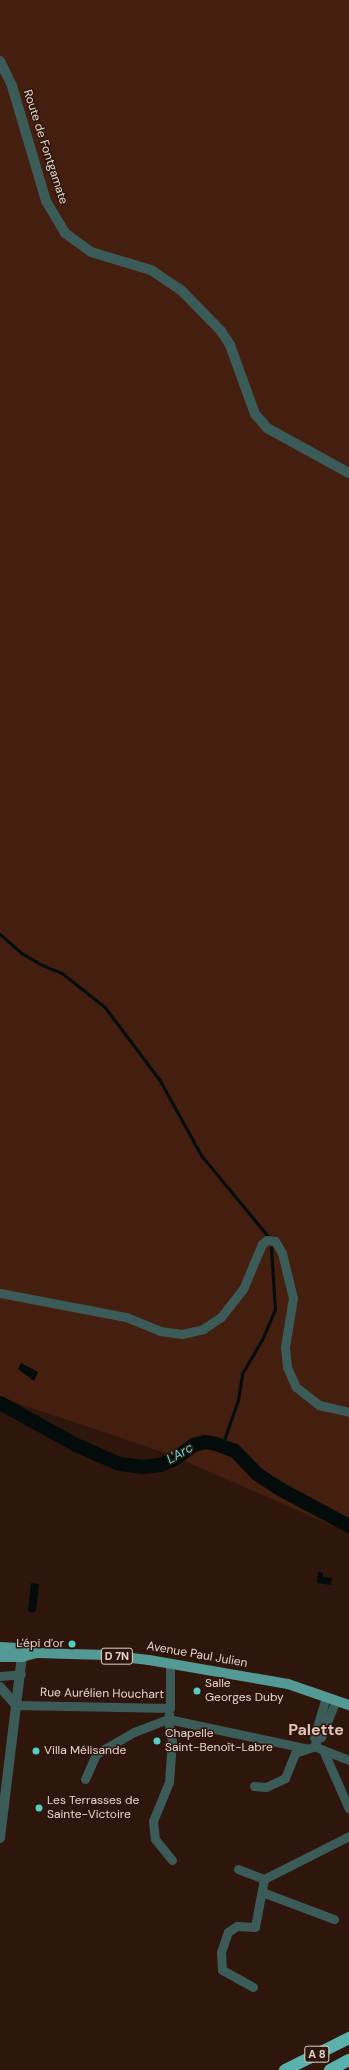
<!DOCTYPE html>
<meta charset="utf-8">
<style>
body{margin:0}
#map{position:relative;width:349px;height:2070px;overflow:hidden;background:#2e160c;font-family:"DM Sans",sans-serif}
div>[style]{position:absolute}
.green>*{inset:0;background:#441e0e}
.water>*{inset:0;background:#030b0b}
.stream>*{height:2.5px;margin:-1.25px;padding:0 1.25px;transform-origin:1.25px;border-radius:1.25px;background:#030b0b}
.river>*{height:14px;margin:-7px;padding:0 7px;transform-origin:7px;border-radius:7px;background:#030b0b}
.minor>*{height:9px;margin:-4.5px;padding:0 4.5px;transform-origin:4.5px;border-radius:4.5px;background:#3b5b59}
.tertiary>*{height:10px;margin:-5px;padding:0 5px;transform-origin:5px;border-radius:5px;background:#3b5b59}
.primary>*{height:10px;margin:-5px;padding:0 5px;transform-origin:5px;border-radius:5px;background:#539a95}
.motorway>*{height:12px;margin:-6px;padding:0 6px;transform-origin:6px;border-radius:6px;background:#5bb2ad}
.dots>*{width:11px;height:11px;translate:-50% -50%;box-sizing:border-box;border:2px solid #2e160c;border-radius:50%}
span{translate:-50% -50%;white-space:nowrap;text-align:center;line-height:1.15;-webkit-text-stroke:3px #2e160c;paint-order:stroke}
.shield-label span{padding:1px 3px;background:#2e160c;border:1px solid;border-radius:3px;-webkit-text-stroke-width:0}
.shield-label{font-size:11px;color:#e6d5ce;font-weight:700}
.street-label{font-size:12px;color:#e6d5ce}
.poi-label{font-size:12px;color:#e6d5ce}
.right{translate:-100% -50%;text-align:right}
.left{translate:0 -50%;text-align:left}
.water-label{font-size:13px;color:#57dad3;font-style:italic}
.district-label{font-size:16px;color:#e4c2b5;font-weight:700}
</style>
<div id="map">
<div class="green">
<div style="clip-path:polygon(0 0,349px 0,349px 1533px,171px 1455px,0 1397px)"></div>
</div>
<div class="water">
<div style="clip-path:polygon(21px 1363px,38px 1372px,34px 1381px,18px 1369px)"></div>
<div style="clip-path:polygon(318px 1572px,323px 1573px,323px 1577px,332px 1578px,331px 1585px,317px 1583px)"></div>
<div style="clip-path:polygon(31px 1583px,39px 1584px,36px 1611px,32px 1613px,28px 1611px)"></div>
</div>
<div class="stream">
<div style="left:0;top:934px;width:29px;rotate:41deg"></div>
<div style="left:22px;top:953px;width:23px;rotate:31deg"></div>
<div style="left:42px;top:965px;width:22px;rotate:22deg"></div>
<div style="left:62px;top:973px;width:55px;rotate:38.3deg"></div>
<div style="left:105px;top:1007px;width:91px;rotate:53deg"></div>
<div style="left:160px;top:1080px;width:87px;rotate:61.1deg"></div>
<div style="left:202px;top:1156px;width:105px;rotate:50.4deg"></div>
<div style="left:222px;top:1446px;width:49px;rotate:-70.8deg"></div>
<div style="left:238px;top:1400px;width:26px;rotate:-81deg"></div>
<div style="left:242px;top:1374px;width:39px;rotate:-60deg"></div>
<div style="left:262px;top:1340px;width:33px;rotate:-67deg"></div>
<div style="left:275px;top:1310px;width:62px;rotate:-93.7deg"></div>
</div>
<div class="river">
<div style="left:0;top:1403px;width:87px;rotate:28.9deg"></div>
<div style="left:76px;top:1445px;width:47px;rotate:23.8deg"></div>
<div style="left:119px;top:1464px;width:24px;rotate:7deg"></div>
<div style="left:143px;top:1467px;width:17px;rotate:-7deg"></div>
<div style="left:160px;top:1465px;width:14px;rotate:-21deg"></div>
<div style="left:173px;top:1460px;width:26px;rotate:-36deg"></div>
<div style="left:194px;top:1445px;width:11px;rotate:-15deg"></div>
<div style="left:205px;top:1442px;width:11px;rotate:10deg"></div>
<div style="left:216px;top:1444px;width:20px;rotate:20deg"></div>
<div style="left:235px;top:1451px;width:32px;rotate:46deg"></div>
<div style="left:257px;top:1474px;width:27px;rotate:33deg"></div>
<div style="left:280px;top:1489px;width:78px;rotate:28.2deg"></div>
</div>
<div class="minor">
<div style="left:0;top:1293px;width:128px;rotate:10.8deg"></div>
<div style="left:126px;top:1317px;width:37px;rotate:22deg"></div>
<div style="left:160px;top:1331px;width:22px;rotate:8deg"></div>
<div style="left:182px;top:1334px;width:22px;rotate:-13deg"></div>
<div style="left:203px;top:1329px;width:22px;rotate:-34deg"></div>
<div style="left:221px;top:1317px;width:36px;rotate:-52deg"></div>
<div style="left:243px;top:1289px;width:49px;rotate:-67.1deg"></div>
<div style="left:262px;top:1244px;width:6px;rotate:-39deg"></div>
<div style="left:267px;top:1240px;width:8px;rotate:7deg"></div>
<div style="left:275px;top:1241px;width:14px;rotate:60deg"></div>
<div style="left:282px;top:1253px;width:46px;rotate:76.3deg"></div>
<div style="left:293px;top:1298px;width:50px;rotate:99.3deg"></div>
<div style="left:285px;top:1347px;width:20px;rotate:84deg"></div>
<div style="left:287px;top:1367px;width:22px;rotate:66deg"></div>
<div style="left:296px;top:1387px;width:29px;rotate:38deg"></div>
<div style="left:319px;top:1405px;width:31px;rotate:13deg"></div>
<div style="left:0;top:1676px;width:21px;rotate:-5deg"></div>
<div style="left:326px;top:1697px;width:42px;rotate:106.7deg"></div>
<div style="left:314px;top:1737px;width:4px;rotate:56deg"></div>
<div style="left:316px;top:1740px;width:6px;rotate:-31deg"></div>
<div style="left:321px;top:1737px;width:40px;rotate:-68deg"></div>
<div style="left:16px;top:1705px;width:154px;rotate:1.1deg"></div>
<div style="left:170px;top:1708px;width:43px;rotate:-90deg"></div>
<div style="left:169px;top:1714px;width:5px;rotate:101deg"></div>
<div style="left:168px;top:1719px;width:140px;rotate:12deg"></div>
<div style="left:315px;top:1746px;width:9px;rotate:27deg"></div>
<div style="left:323px;top:1750px;width:64px;rotate:66.2deg"></div>
<div style="left:323px;top:1750px;width:28px;rotate:21deg"></div>
<div style="left:85px;top:1779px;width:27px;rotate:-66deg"></div>
<div style="left:96px;top:1754px;width:44px;rotate:-30.1deg"></div>
<div style="left:134px;top:1732px;width:36px;rotate:-21deg"></div>
<div style="left:168px;top:1719px;width:22px;rotate:80deg"></div>
<div style="left:172px;top:1741px;width:41px;rotate:94.2deg"></div>
<div style="left:169px;top:1782px;width:42px;rotate:112.3deg"></div>
<div style="left:153px;top:1821px;width:18px;rotate:84deg"></div>
<div style="left:155px;top:1839px;width:27px;rotate:51deg"></div>
<div style="left:254px;top:1786px;width:12px;rotate:5deg"></div>
<div style="left:266px;top:1787px;width:21px;rotate:-25deg"></div>
<div style="left:285px;top:1778px;width:27px;rotate:-68deg"></div>
<div style="left:295px;top:1753px;width:21px;rotate:-19deg"></div>
<div style="left:315px;top:1746px;width:6px;rotate:-81deg"></div>
<div style="left:238px;top:1869px;width:28px;rotate:21deg"></div>
<div style="left:262px;top:1892px;width:77px;rotate:20.6deg"></div>
<div style="left:253px;top:1987px;width:35px;rotate:-151deg"></div>
<div style="left:222px;top:1970px;width:18px;rotate:-93deg"></div>
<div style="left:221px;top:1952px;width:21px;rotate:-71deg"></div>
<div style="left:228px;top:1932px;width:11px;rotate:-34deg"></div>
<div style="left:237px;top:1926px;width:18px;rotate:3deg"></div>
<div style="left:255px;top:1927px;width:49px;rotate:-79.4deg"></div>
<div style="left:264px;top:1879px;width:95px;rotate:-26.8deg"></div>
</div>
<div class="tertiary">
<div style="left:0;top:61px;width:28px;rotate:64deg"></div>
<div style="left:12px;top:86px;width:120px;rotate:73.5deg"></div>
<div style="left:46px;top:201px;width:37px;rotate:59deg"></div>
<div style="left:65px;top:233px;width:32px;rotate:36deg"></div>
<div style="left:91px;top:252px;width:63px;rotate:16.7deg"></div>
<div style="left:151px;top:270px;width:36px;rotate:34deg"></div>
<div style="left:181px;top:290px;width:57px;rotate:45.7deg"></div>
<div style="left:221px;top:331px;width:17px;rotate:57deg"></div>
<div style="left:230px;top:345px;width:73px;rotate:70.1deg"></div>
<div style="left:255px;top:414px;width:18px;rotate:49deg"></div>
<div style="left:267px;top:428px;width:94px;rotate:28.8deg"></div>
<div style="left:0;top:1687px;width:24px;rotate:48deg"></div>
<div style="left:0;top:1838px;width:182px;rotate:-83.1deg"></div>
</div>
<div class="primary">
<div style="left:0;top:1647px;width:22px;rotate:3deg"></div>
<div style="left:22px;top:1648px;width:15px;rotate:20deg"></div>
<div style="left:0;top:1657px;width:22px"></div>
<div style="left:22px;top:1657px;width:15px;rotate:-16deg"></div>
<div style="left:36px;top:1653px;width:70px;rotate:1.6deg"></div>
<div style="left:106px;top:1655px;width:43px;rotate:6.6deg"></div>
<div style="left:149px;top:1660px;width:141px;rotate:9.8deg"></div>
<div style="left:288px;top:1684px;width:65px;rotate:19deg"></div>
</div>
<div class="motorway">
<div style="left:285px;top:2070px;width:72px;rotate:-26.6deg"></div>
<div style="left:330px;top:2070px;width:21px;rotate:-28deg"></div>
</div>
<div class="dots">
<div style="left:72px;top:1644px;background:#54cdc6"></div>
<div style="left:197px;top:1691px;background:#54cdc6"></div>
<div style="left:157px;top:1741px;background:#54cdc6"></div>
<div style="left:36px;top:1751px;background:#54cdc6"></div>
<div style="left:39px;top:1808px;background:#54cdc6"></div>
</div>
<div class="shield-label">
<span style="left:117px;top:1656px">D 7N</span>
<span style="left:317px;top:2054px">A 8</span>
</div>
<div class="street-label">
<span style="left:45px;top:147px;rotate:72deg">Route de Fontgamate</span>
<span style="left:197px;top:1655px;rotate:10deg">Avenue Paul Julien</span>
<span style="left:102px;top:1694px;rotate:1deg">Rue Aurélien Houchart</span>
</div>
<div class="poi-label">
<span class="right" style="left:64px;top:1644px">L'épi d'or</span>
<span class="left" style="left:205px;top:1691px">Salle<br>Georges Duby</span>
<span class="left" style="left:165px;top:1741px">Chapelle<br>Saint-Benoît-Labre</span>
<span class="left" style="left:44px;top:1751px">Villa Mélisande</span>
<span class="left" style="left:47px;top:1808px">Les Terrasses de<br>Sainte-Victoire</span>
</div>
<div class="water-label">
<span style="left:180px;top:1454px;rotate:-30deg">L'Arc</span>
</div>
<div class="district-label">
<span style="left:316px;top:1730px">Palette</span>
</div>
</div>
